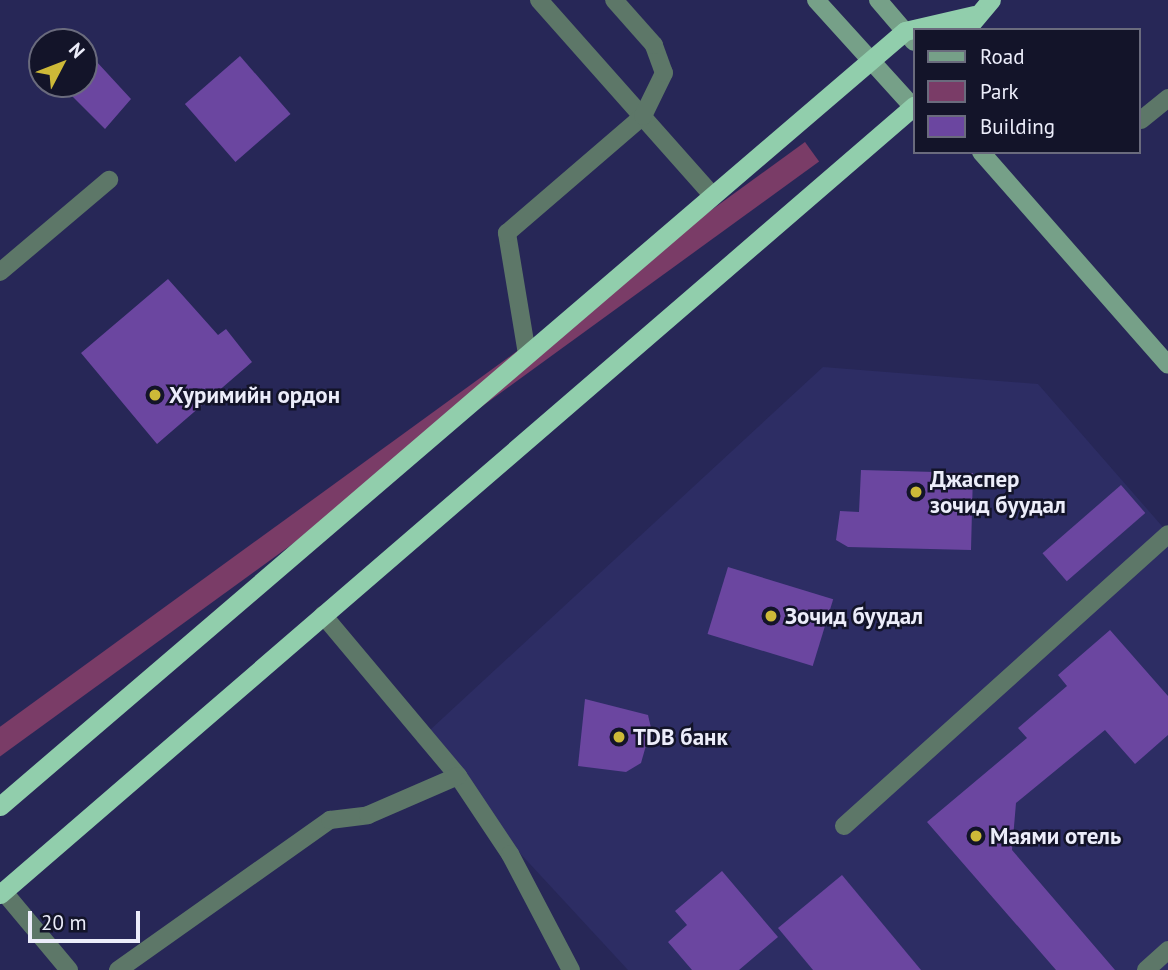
<!DOCTYPE html>
<meta charset="utf-8">
<style>
body{margin:0}
#map{position:relative;width:1168px;height:970px;overflow:hidden;background:#272757;font-family:"PT Sans",sans-serif}
div>[style]{position:absolute}
.built>*{inset:0;background:#2d2d64}
.green>*{inset:0;background:#7a3c67;transform-origin:0 0}
.building>*{inset:0;background:#6b46a0;transform-origin:0 0}
.service>*{height:18px;margin:-9px;padding:0 9px;transform-origin:9px;border-radius:9px;background:#5d7768}
.secondary>*{height:18px;margin:-9px;padding:0 9px;transform-origin:9px;border-radius:9px;background:#76a088}
.trunk>*{height:19px;margin:-9.5px;padding:0 9.5px;transform-origin:9.5px;border-radius:9.5px;background:#91ceac}
.dots>*{width:19px;height:19px;translate:-50% -50%;box-sizing:border-box;border:4px solid #131429;border-radius:50%}
span{translate:-50% -50%;white-space:nowrap;text-align:center;line-height:1.15;-webkit-text-stroke:5px #131429;paint-order:stroke}
.poi-label{font-size:23px;color:#ecedfa;font-weight:700}
.left{translate:0 -50%;text-align:left}
.legend{position:absolute;left:913px;top:28px;width:228px;height:126px;box-sizing:border-box;background:#131429;border:2px solid #6a6b7d;margin:0;padding:9px 12px;list-style:none;font-size:21px;color:#ecedfa}
.legend li{display:flex;align-items:center;gap:14px;height:35px}
.legend b{width:35px;border:2px solid #6a6b7d}
.north{position:absolute;left:28px;top:28px;width:70px;height:70px;box-sizing:border-box;background:#131429;border:2px solid #6a6b7d;border-radius:50%;rotate:48deg;font-size:19px;font-weight:700;line-height:28px;text-align:center;color:#ecedfa}
.north::after{content:'';display:block;margin:auto;width:24px;height:32px;background:#cdb938;clip-path:polygon(50% 0,100% 100%,50% 72%,0 100%)}
.scale{position:absolute;left:28px;top:911px;width:112px;height:32px;box-sizing:border-box;border:4px solid #ecedfa;border-top:0;padding-left:9px;font-size:21px;line-height:24px;white-space:nowrap;color:#ecedfa;-webkit-text-stroke:5px #131429;paint-order:stroke}
</style>
<div id="map">
<div class="built">
<div style="clip-path:polygon(823px 367px,1038px 384px,1168px 533px,1168px 970px,628px 970px,417px 742px)"></div>
</div>
<div class="green">
<div style="left:805px;top:142px;width:24px;height:1061px;rotate:54deg"></div>
</div>
<div class="building">
<div style="clip-path:polygon(84px 48px,131px 99px,105px 129px,60px 84px,84px 84px)"></div>
<div style="left:240px;top:56px;width:77px;height:73px;rotate:49deg"></div>
<div style="clip-path:polygon(168px 279px,218px 335px,226px 329px,252px 362px,157px 444px,81px 353px)"></div>
<div style="clip-path:polygon(861px 470px,973px 473px,971px 550px,848px 547px,836px 540px,840px 511px,859px 512px)"></div>
<div style="left:1121px;top:485px;width:37px;height:104px;rotate:49deg"></div>
<div style="left:728px;top:567px;width:110px;height:70px;rotate:17deg"></div>
<div style="clip-path:polygon(1110px 630px,1168px 696px,1168px 735px,1135px 764px,1105px 730px,1016px 803px,1012px 850px,1115px 970px,1056px 970px,927px 822px,1027px 738px,1018px 728px,1067px 686px,1058px 675px)"></div>
<div style="clip-path:polygon(585px 699px,648px 715px,651px 728px,641px 763px,626px 772px,578px 766px)"></div>
<div style="clip-path:polygon(722px 871px,778px 937px,739px 970px,692px 970px,668px 942px,687px 925px,675px 911px)"></div>
<div style="clip-path:polygon(842px 875px,921px 970px,813px 970px,778px 928px)"></div>
</div>
<div class="service">
<div style="left:539px;top:0;width:261px;rotate:48.4deg"></div>
<div style="left:1141px;top:120px;width:35px;rotate:-39deg"></div>
<div style="left:0;top:272px;width:143px;rotate:-40.2deg"></div>
<div style="left:527px;top:354px;width:123px;rotate:-99.4deg"></div>
<div style="left:507px;top:233px;width:179px;rotate:-40.7deg"></div>
<div style="left:643px;top:116px;width:48px;rotate:-64deg"></div>
<div style="left:664px;top:73px;width:30px;rotate:-110deg"></div>
<div style="left:654px;top:45px;width:60px;rotate:-131.6deg"></div>
<div style="left:323px;top:615px;width:210px;rotate:50deg"></div>
<div style="left:458px;top:776px;width:94px;rotate:56.3deg"></div>
<div style="left:510px;top:854px;width:131px;rotate:62.3deg"></div>
<div style="left:844px;top:826px;width:436px;rotate:-42deg"></div>
<div style="left:3px;top:891px;width:103px;rotate:50.1deg"></div>
<div style="left:118px;top:970px;width:260px;rotate:-35.3deg"></div>
<div style="left:330px;top:820px;width:38px;rotate:-7deg"></div>
<div style="left:368px;top:815px;width:98px;rotate:-23.4deg"></div>
<div style="left:1146px;top:970px;width:30px;rotate:-42deg"></div>
</div>
<div class="secondary">
<div style="left:816px;top:0;width:146px;rotate:47.8deg"></div>
<div style="left:878px;top:0;width:55px;rotate:49.4deg"></div>
<div style="left:981px;top:152px;width:283px;rotate:48.7deg"></div>
</div>
<div class="trunk">
<div style="left:969px;top:26px;width:34px;rotate:-50deg"></div>
<div style="left:0;top:806px;width:1191px;rotate:-40.58deg"></div>
<div style="left:905px;top:31px;width:71px;rotate:-13.1deg"></div>
<div style="left:0;top:894px;width:1207px;rotate:-40.77deg"></div>
</div>
<div class="dots">
<div style="left:155px;top:395px;background:#cdb938"></div>
<div style="left:916px;top:492px;background:#cdb938"></div>
<div style="left:771px;top:616px;background:#cdb938"></div>
<div style="left:619px;top:737px;background:#cdb938"></div>
<div style="left:976px;top:836px;background:#cdb938"></div>
</div>
<div class="poi-label">
<span class="left" style="left:169px;top:395px">Хуримийн ордон</span>
<span class="left" style="left:930px;top:492px">Джаспер<br>зочид буудал</span>
<span class="left" style="left:785px;top:616px">Зочид буудал</span>
<span class="left" style="left:633px;top:737px">TDB банк</span>
<span class="left" style="left:990px;top:836px">Маями отель</span>
</div>
<ul class="legend">
<li><b style="height:9px;background:#76a088"></b>Road</li>
<li><b style="height:19px;background:#7a3c67"></b>Park</li>
<li><b style="height:19px;background:#6b46a0"></b>Building</li>
</ul>
<div class="north">N</div>
<div class="scale">20 m</div>
</div>
